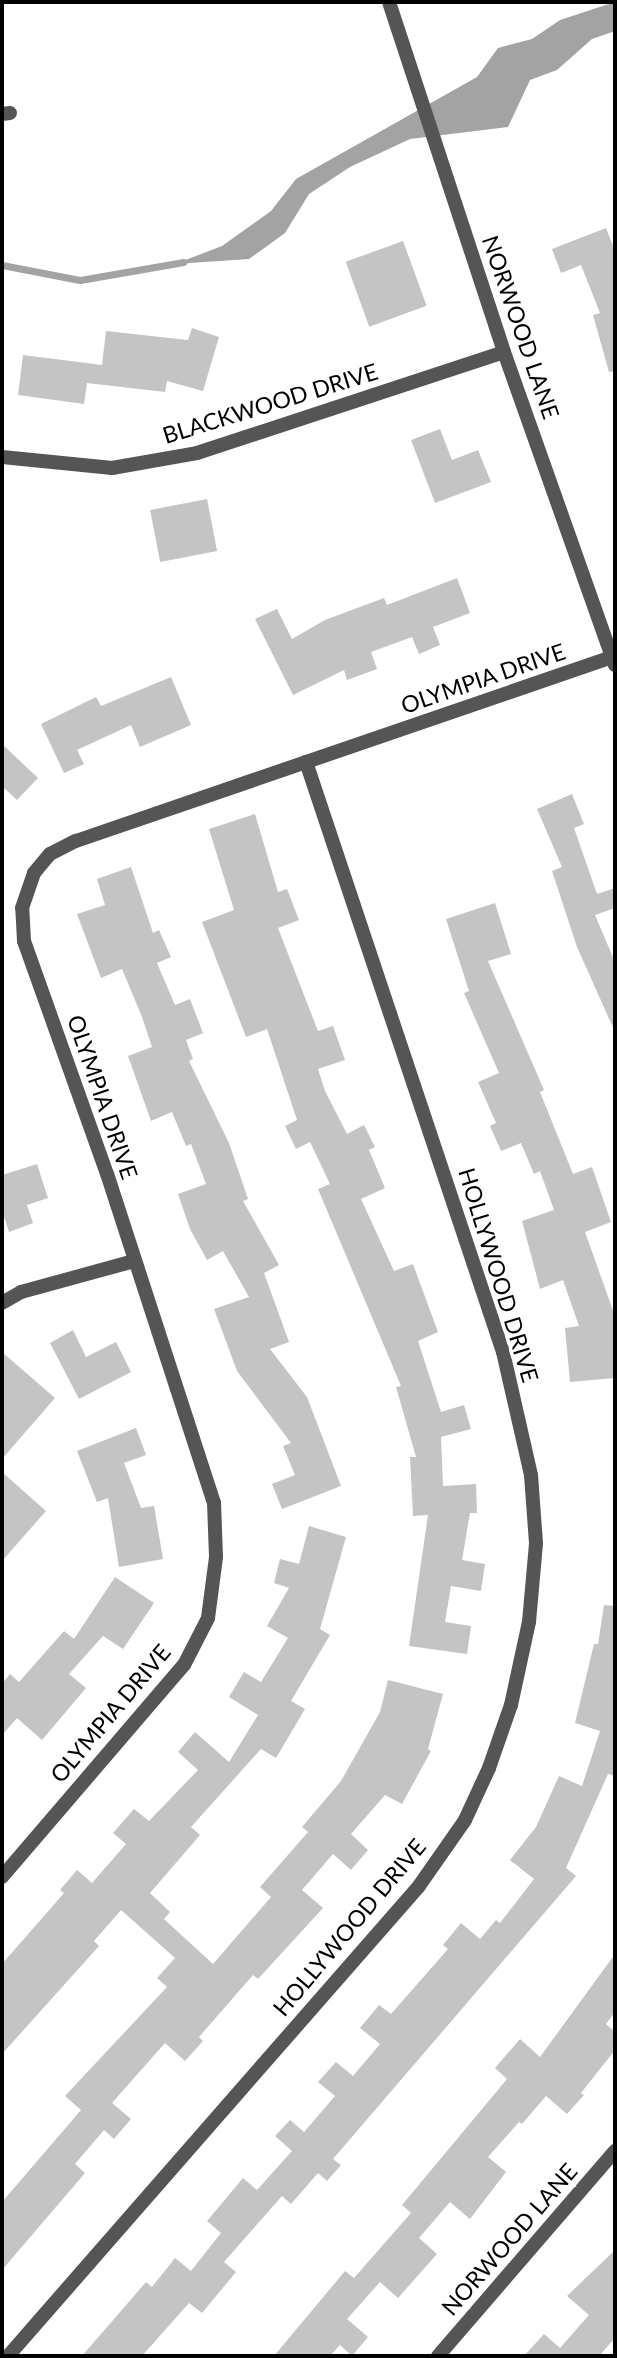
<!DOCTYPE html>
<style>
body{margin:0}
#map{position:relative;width:617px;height:2358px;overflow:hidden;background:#fff;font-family:Lato,sans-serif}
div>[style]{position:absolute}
.water>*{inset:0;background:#a3a3a3}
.stream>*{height:7px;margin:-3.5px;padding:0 3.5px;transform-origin:3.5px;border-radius:3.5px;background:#a3a3a3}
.building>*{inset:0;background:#c4c4c4;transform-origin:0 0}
.minor>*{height:14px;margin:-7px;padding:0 7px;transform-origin:7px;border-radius:7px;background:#555}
.tertiary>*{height:14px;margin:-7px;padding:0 7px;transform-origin:7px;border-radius:7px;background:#555}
span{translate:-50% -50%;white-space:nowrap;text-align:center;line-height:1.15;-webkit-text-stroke:7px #fff;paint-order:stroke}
.street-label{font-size:23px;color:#000}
.frame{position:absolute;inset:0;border:4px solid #000;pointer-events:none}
</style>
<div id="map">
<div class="water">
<div style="clip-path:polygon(615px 2px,615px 31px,592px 39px,557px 70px,530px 80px,508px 127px,410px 139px,350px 167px,309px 194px,285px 233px,249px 259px,175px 264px,222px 246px,271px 211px,296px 179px,477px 77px,498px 48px,532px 39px,560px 20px)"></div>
</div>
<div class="stream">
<div style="left:2px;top:265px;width:79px;rotate:10.9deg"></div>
<div style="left:80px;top:280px;width:105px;rotate:-9.9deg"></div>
</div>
<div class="building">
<div style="clip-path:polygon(606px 228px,615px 251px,615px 371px,609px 372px,593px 315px,600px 313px,581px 265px,561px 273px,552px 249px)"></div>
<div style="left:403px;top:241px;width:69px;height:61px;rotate:70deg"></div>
<div style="clip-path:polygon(192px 328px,219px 337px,203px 391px,167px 381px,165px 392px,87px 383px,84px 404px,18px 395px,23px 355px,102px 365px,106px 331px,188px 340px)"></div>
<div style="clip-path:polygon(440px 429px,452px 460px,478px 450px,491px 482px,435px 503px,411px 440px)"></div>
<div style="left:207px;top:499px;width:53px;height:58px;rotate:79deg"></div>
<div style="clip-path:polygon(457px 578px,470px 613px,433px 627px,440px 645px,419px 654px,412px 637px,371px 652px,377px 669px,347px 680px,344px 670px,293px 695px,255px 619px,277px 609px,292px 639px,325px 620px,384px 598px,387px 605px)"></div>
<div style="clip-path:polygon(171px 677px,191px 725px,140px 747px,131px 725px,77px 750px,84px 764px,64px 773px,41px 724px,96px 697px,101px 706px)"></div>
<div style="clip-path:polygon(2px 744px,38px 778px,17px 800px,2px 786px)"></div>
<div style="clip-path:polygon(572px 794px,584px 824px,574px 828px,597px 894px,615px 888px,615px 908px,595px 915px,615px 962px,615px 1032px,577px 947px,552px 871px,562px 867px,537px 809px)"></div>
<div style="clip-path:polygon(255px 814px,278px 892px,287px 889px,299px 920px,278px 928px,318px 1031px,333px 1026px,345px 1060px,318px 1069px,325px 1091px,347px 1134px,364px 1125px,375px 1147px,369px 1150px,385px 1188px,361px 1199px,394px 1271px,413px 1264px,438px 1332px,418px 1341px,441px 1412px,464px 1405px,471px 1429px,441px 1437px,443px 1486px,476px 1484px,477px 1513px,470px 1513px,462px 1560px,485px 1564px,481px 1591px,451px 1586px,445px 1622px,471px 1626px,467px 1654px,409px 1646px,428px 1515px,413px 1516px,410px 1457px,416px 1457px,396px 1387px,401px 1386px,318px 1189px,330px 1184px,310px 1142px,296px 1149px,285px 1126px,297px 1120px,267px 1029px,246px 1037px,202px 922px,234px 910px,209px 829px)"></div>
<div style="clip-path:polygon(131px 867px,153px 933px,159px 930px,171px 957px,157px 963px,175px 1005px,190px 999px,203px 1033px,186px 1040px,193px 1059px,189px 1061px,229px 1143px,248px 1199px,243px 1201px,279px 1265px,264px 1273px,289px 1342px,270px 1349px,307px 1397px,341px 1486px,282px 1509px,272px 1484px,295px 1475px,283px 1446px,291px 1443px,237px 1371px,214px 1309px,249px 1297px,223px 1251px,207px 1260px,190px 1229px,178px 1194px,206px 1184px,191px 1144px,186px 1146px,172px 1112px,151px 1121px,128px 1056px,152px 1047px,142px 1017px,122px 969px,101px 978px,77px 914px,105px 905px,97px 879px)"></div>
<div style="clip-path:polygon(495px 903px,511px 954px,488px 961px,544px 1090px,540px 1092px,573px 1174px,592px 1167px,611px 1222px,585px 1232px,615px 1316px,615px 1378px,570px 1382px,565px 1328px,579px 1326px,563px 1280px,540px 1289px,522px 1221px,554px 1210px,540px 1171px,534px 1174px,521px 1143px,501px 1151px,490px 1126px,496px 1123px,478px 1082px,499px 1073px,464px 993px,469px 991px,446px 919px)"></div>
<div style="clip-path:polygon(37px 1164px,48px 1198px,27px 1205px,33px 1223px,9px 1232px,2px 1210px,2px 1175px)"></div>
<div style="clip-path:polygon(73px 1330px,86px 1357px,116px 1342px,131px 1372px,79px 1399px,50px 1343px)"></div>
<div style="clip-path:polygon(2px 1352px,55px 1398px,2px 1459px)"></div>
<div style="clip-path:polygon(136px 1428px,146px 1455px,124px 1463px,141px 1508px,154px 1506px,163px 1559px,119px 1567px,108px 1498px,97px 1502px,77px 1451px)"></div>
<div style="clip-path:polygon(2px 1472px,46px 1511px,2px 1561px)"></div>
<div style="clip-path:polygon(309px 1526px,346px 1537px,320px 1629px,330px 1635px,291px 1701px,305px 1709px,276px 1758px,261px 1749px,191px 1827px,200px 1835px,150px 1893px,170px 1912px,164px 1919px,213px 1964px,271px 1897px,260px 1887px,308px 1832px,302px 1827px,341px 1781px,380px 1712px,388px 1680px,443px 1694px,428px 1749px,431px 1751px,402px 1804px,385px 1795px,351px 1834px,368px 1850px,351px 1870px,333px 1854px,302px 1890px,323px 1908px,258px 1979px,253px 1975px,199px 2037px,203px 2041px,185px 2061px,165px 2043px,112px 2103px,131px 2119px,114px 2139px,104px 2130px,75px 2164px,85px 2173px,2px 2270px,2px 2202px,81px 2110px,65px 2096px,167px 1987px,157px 1978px,175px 1958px,121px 1910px,94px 1941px,99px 1946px,2px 2054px,2px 1964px,64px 1893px,60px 1890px,77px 1870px,92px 1883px,126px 1844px,113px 1833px,134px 1809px,149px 1821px,198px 1770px,178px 1752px,195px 1732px,229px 1762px,258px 1715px,229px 1697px,244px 1672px,261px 1682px,288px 1638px,267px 1626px,289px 1588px,274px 1583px,280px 1559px,299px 1564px)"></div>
<div style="clip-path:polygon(115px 1577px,154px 1603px,123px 1649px,103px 1636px,69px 1674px,86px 1688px,42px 1740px,17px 1718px,2px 1735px,2px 1684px,10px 1674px,19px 1682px,64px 1631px,74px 1639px)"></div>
<div style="clip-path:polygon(604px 1605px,615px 1606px,615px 1776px,608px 1774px,566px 1868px,576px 1876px,333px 2159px,341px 2165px,327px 2181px,318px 2173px,291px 2204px,282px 2196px,224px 2262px,236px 2272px,202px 2313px,189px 2303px,142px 2356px,82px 2356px,146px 2282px,152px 2287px,175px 2258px,191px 2271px,221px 2233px,207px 2221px,243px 2178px,257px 2190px,292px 2151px,275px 2136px,290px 2120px,304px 2132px,335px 2096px,318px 2082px,336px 2062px,353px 2076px,380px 2044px,360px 2028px,379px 2005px,391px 2014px,448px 1949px,443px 1945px,461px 1923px,480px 1939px,496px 1920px,500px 1923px,534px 1879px,510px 1860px,536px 1827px,559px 1776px,582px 1786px,600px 1731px,575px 1723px,594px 1644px,598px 1644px)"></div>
<div style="clip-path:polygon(615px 1954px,615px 2012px,606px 2024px,615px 2032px,615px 2050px,581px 2093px,584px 2095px,567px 2114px,546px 2096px,522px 2124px,519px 2122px,488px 2157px,506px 2172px,470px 2219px,450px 2202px,419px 2238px,437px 2254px,398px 2298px,380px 2282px,347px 2319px,368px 2337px,352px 2356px,340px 2345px,330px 2356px,274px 2356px,345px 2271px,354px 2278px,411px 2213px,402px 2205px,507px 2079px,495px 2068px,520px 2039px,540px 2057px)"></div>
<div style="clip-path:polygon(615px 2250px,615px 2338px,599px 2356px,524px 2356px,544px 2334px,560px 2348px,589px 2315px,567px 2296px)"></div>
</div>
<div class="minor">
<div style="left:2px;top:114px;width:8px;rotate:-7deg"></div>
<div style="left:2px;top:457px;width:111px;rotate:5.7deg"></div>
<div style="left:112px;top:468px;width:86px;rotate:-10deg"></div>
<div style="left:197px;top:453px;width:323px;rotate:-18.2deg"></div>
<div style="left:2px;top:1303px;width:22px;rotate:-30deg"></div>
<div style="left:21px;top:1292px;width:117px;rotate:-15.3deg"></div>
<div style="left:2px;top:1877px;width:279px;rotate:-49.4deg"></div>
<div style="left:184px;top:1665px;width:53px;rotate:-62.9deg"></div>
<div style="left:208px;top:1618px;width:62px;rotate:-82.5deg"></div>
<div style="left:216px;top:1557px;width:54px;rotate:-92.1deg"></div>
<div style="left:214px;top:1503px;width:346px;rotate:-108deg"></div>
<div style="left:107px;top:1174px;width:247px;rotate:-109.6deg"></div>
<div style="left:24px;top:941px;width:33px;rotate:-93deg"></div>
<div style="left:22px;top:908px;width:37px;rotate:-71deg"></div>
<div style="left:34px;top:873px;width:25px;rotate:-50deg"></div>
<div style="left:50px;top:854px;width:29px;rotate:-27deg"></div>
<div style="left:76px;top:841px;width:570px;rotate:-18.94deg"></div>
<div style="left:8px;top:2356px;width:624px;rotate:-48.83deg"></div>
<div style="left:419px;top:1886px;width:80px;rotate:-55.1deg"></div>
<div style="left:465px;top:1820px;width:57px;rotate:-65.2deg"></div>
<div style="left:489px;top:1768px;width:67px;rotate:-70.8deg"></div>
<div style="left:511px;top:1705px;width:85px;rotate:-77.8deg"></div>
<div style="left:529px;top:1622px;width:79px;rotate:-84.9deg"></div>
<div style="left:536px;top:1543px;width:68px;rotate:-94.2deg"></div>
<div style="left:531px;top:1475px;width:126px;rotate:-102.8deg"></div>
<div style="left:503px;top:1352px;width:622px;rotate:-108.46deg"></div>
</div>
<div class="tertiary">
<div style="left:389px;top:2px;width:368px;rotate:71.8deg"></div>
<div style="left:504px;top:352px;width:332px;rotate:70.5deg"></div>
<div style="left:438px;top:2356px;width:271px;rotate:-49.2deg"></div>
</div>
<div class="street-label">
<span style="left:521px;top:327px;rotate:71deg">NORWOOD LANE</span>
<span style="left:270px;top:403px;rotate:-17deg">BLACKWOOD DRIVE</span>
<span style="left:483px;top:678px;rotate:-19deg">OLYMPIA DRIVE</span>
<span style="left:103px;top:1097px;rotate:71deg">OLYMPIA DRIVE</span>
<span style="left:499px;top:1275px;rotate:73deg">HOLLYWOOD DRIVE</span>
<span style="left:110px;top:1713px;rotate:-50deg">OLYMPIA DRIVE</span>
<span style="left:349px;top:1927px;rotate:-50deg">HOLLYWOOD DRIVE</span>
<span style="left:509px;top:2239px;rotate:-49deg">NORWOOD LANE</span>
</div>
<div class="frame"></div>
</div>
